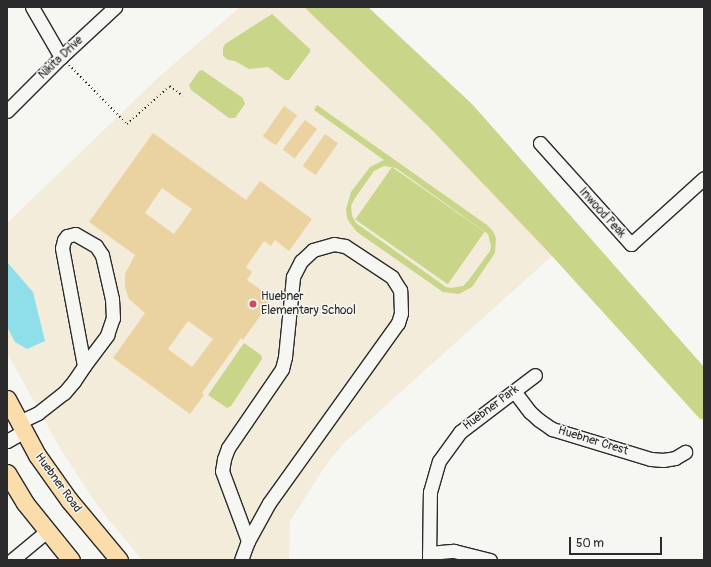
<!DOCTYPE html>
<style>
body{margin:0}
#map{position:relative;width:711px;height:567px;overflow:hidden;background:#f6f6f2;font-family:Pangolin,sans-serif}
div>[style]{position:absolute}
.built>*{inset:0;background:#f3ecda}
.green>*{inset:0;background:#c9d589;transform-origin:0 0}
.water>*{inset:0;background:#8edfe9}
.building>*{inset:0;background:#ebd3a1;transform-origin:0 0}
.path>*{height:2px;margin-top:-1px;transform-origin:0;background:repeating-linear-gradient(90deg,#2b2b2b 0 1px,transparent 0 4px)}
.roads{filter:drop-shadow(1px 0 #2b2b2b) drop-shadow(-1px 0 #2b2b2b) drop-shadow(0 1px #2b2b2b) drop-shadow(0 -1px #2b2b2b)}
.minor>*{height:13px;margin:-6.5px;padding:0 6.5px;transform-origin:6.5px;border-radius:6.5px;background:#f6f6f2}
.major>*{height:17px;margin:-8.5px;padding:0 8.5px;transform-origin:8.5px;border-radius:8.5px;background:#fbddab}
.dots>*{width:11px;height:11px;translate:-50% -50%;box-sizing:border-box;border:2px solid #f6f6f2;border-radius:50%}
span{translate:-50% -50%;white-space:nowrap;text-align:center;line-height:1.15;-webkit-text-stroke:3px #f6f6f2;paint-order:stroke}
.street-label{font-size:12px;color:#2b2b2b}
.poi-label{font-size:12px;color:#2b2b2b}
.left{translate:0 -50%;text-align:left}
.frame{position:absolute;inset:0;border:8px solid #2b2b2b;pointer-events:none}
.scale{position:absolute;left:569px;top:537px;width:93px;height:18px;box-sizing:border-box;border:2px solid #2b2b2b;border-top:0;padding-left:5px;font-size:12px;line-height:14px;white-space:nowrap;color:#2b2b2b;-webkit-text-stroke:3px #f6f6f2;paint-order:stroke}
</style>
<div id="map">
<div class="built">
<div style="clip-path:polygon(240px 7px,304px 7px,429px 127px,552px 256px,343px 444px,328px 462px,290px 521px,289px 560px,142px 560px,97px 505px,61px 450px,7px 353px,7px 223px,161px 75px)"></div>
</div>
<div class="green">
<div style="clip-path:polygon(304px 7px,368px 7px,472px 104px,704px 367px,704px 419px,700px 419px,552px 256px,429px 127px)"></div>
<div style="clip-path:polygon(272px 14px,310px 49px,310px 52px,289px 80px,285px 80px,268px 67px,249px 69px,235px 61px,228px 60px,223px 56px,223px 48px,225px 44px)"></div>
<div style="clip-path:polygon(202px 70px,243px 98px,245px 104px,235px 118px,229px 118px,191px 90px,189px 85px,199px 71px)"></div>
<div style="clip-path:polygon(evenodd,317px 105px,487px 225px,493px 231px,496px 238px,495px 253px,472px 287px,459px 294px,443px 292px,357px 232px,352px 226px,347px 218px,346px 209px,351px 192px,370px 167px,384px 160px,314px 110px,317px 105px,384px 166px,396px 168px,488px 234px,491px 246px,490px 251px,468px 281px,463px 286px,451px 288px,446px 287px,356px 223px,352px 216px,351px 206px,355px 198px,374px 171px,384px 166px)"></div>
<div style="left:392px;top:167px;width:113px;height:64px;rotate:35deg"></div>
<div style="clip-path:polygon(244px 343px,261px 355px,262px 359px,231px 406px,227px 408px,208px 395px)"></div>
</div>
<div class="water">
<div style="clip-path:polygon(7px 262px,33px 292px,45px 341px,27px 349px,15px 342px,7px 327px)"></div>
</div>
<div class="building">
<div style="left:284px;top:106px;width:16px;height:37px;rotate:35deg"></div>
<div style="left:305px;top:120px;width:15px;height:37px;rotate:37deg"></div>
<div style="clip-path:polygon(evenodd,153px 133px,246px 200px,260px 181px,312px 219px,289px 251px,275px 240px,271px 246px,264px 241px,246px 267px,252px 272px,247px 280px,273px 298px,243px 340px,241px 338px,202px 393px,204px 395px,190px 414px,113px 358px,145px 313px,129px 299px,125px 287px,125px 274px,135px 255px,89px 222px,153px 133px,162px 188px,192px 209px,174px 234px,145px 213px,162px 188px,153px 133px,188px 321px,213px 339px,192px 367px,168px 349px,188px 321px)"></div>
<div style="left:325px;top:134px;width:16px;height:39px;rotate:35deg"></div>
</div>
<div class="path">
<div style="left:69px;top:65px;width:83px;rotate:45.5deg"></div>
<div style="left:127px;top:124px;width:57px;rotate:-41.5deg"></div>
<div style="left:170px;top:86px;width:16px;rotate:38deg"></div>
</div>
<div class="roads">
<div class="minor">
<div style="left:32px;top:7px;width:58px;rotate:59.9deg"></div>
<div style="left:7px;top:111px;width:76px;rotate:-45deg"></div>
<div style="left:61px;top:57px;width:74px;rotate:-42.8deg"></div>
<div style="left:540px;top:143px;width:136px;rotate:48deg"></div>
<div style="left:631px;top:244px;width:98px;rotate:-42.1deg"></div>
<div style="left:514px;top:391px;width:26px;rotate:53deg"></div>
<div style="left:530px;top:412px;width:12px;rotate:42deg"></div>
<div style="left:539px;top:420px;width:16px;rotate:35deg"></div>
<div style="left:552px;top:429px;width:103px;rotate:16.9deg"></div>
<div style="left:651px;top:459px;width:12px;rotate:5deg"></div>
<div style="left:663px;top:460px;width:12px;rotate:-9deg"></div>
<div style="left:675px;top:458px;width:12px;rotate:-31deg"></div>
<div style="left:19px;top:422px;width:21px;rotate:-25deg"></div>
<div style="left:38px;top:413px;width:33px;rotate:-38deg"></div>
<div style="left:64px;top:393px;width:16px;rotate:-50deg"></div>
<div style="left:74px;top:381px;width:18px;rotate:-56deg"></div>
<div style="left:84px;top:366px;width:39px;rotate:-53deg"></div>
<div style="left:107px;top:335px;width:18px;rotate:-71deg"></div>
<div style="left:113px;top:318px;width:19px;rotate:-93deg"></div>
<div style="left:112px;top:299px;width:45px;rotate:-102.8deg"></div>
<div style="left:102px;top:255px;width:11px;rotate:-124deg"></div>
<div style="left:96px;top:246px;width:24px;rotate:-150deg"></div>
<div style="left:75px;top:234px;width:8px;rotate:166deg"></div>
<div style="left:67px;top:236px;width:5px;rotate:127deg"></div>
<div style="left:64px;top:240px;width:8px;rotate:104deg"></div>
<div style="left:62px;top:248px;width:120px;rotate:79.4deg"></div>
<div style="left:7px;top:441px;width:20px;rotate:-30deg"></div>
<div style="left:429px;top:553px;width:25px;rotate:-5deg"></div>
<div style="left:454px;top:551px;width:37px;rotate:14deg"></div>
<div style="left:12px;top:560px;width:45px;rotate:-39.6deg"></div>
<div style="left:241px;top:560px;width:20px;rotate:-70deg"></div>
<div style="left:248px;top:541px;width:43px;rotate:-61.1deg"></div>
<div style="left:269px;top:503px;width:221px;rotate:-54.4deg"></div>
<div style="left:398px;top:323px;width:10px;rotate:-73deg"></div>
<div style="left:401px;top:313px;width:23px;rotate:-92deg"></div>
<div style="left:400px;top:290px;width:15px;rotate:-122deg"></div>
<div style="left:392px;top:277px;width:56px;rotate:-146.6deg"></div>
<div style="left:345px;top:246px;width:11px;rotate:-170deg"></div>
<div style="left:334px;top:244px;width:22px;rotate:164deg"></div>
<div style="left:313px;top:250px;width:16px;rotate:137deg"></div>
<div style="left:301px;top:261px;width:18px;rotate:117deg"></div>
<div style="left:293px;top:277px;width:80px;rotate:95.7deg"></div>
<div style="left:285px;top:357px;width:12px;rotate:104deg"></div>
<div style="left:282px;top:369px;width:96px;rotate:124.4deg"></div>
<div style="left:228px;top:448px;width:12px;rotate:110deg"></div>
<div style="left:224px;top:459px;width:12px;rotate:99deg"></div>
<div style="left:222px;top:471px;width:75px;rotate:69.6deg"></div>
<div style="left:429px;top:560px;width:68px;rotate:-89.2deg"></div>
<div style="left:430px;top:492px;width:32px;rotate:-74deg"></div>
<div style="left:439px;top:461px;width:36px;rotate:-54deg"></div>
<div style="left:460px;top:432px;width:94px;rotate:-37.2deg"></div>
</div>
<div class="major">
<div style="left:7px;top:399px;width:64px;rotate:61.8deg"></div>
<div style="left:37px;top:455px;width:55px;rotate:54.6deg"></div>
<div style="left:69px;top:500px;width:78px;rotate:50.2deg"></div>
<div style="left:7px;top:473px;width:35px;rotate:59deg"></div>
<div style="left:25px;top:503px;width:73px;rotate:51.1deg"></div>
</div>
</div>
<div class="dots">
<div style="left:253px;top:304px;background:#d1495b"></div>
</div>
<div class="street-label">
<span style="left:61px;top:58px;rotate:-44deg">Nikita Drive</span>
<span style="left:602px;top:213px;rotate:48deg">Inwood Peak</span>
<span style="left:491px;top:408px;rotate:-37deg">Huebner Park</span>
<span style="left:593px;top:441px;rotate:17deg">Huebner Crest</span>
<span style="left:58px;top:483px;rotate:54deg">Huebner Road</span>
</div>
<div class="poi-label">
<span class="left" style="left:261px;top:304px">Huebner<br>Elementary School</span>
</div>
<div class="frame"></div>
<div class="scale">50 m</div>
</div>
